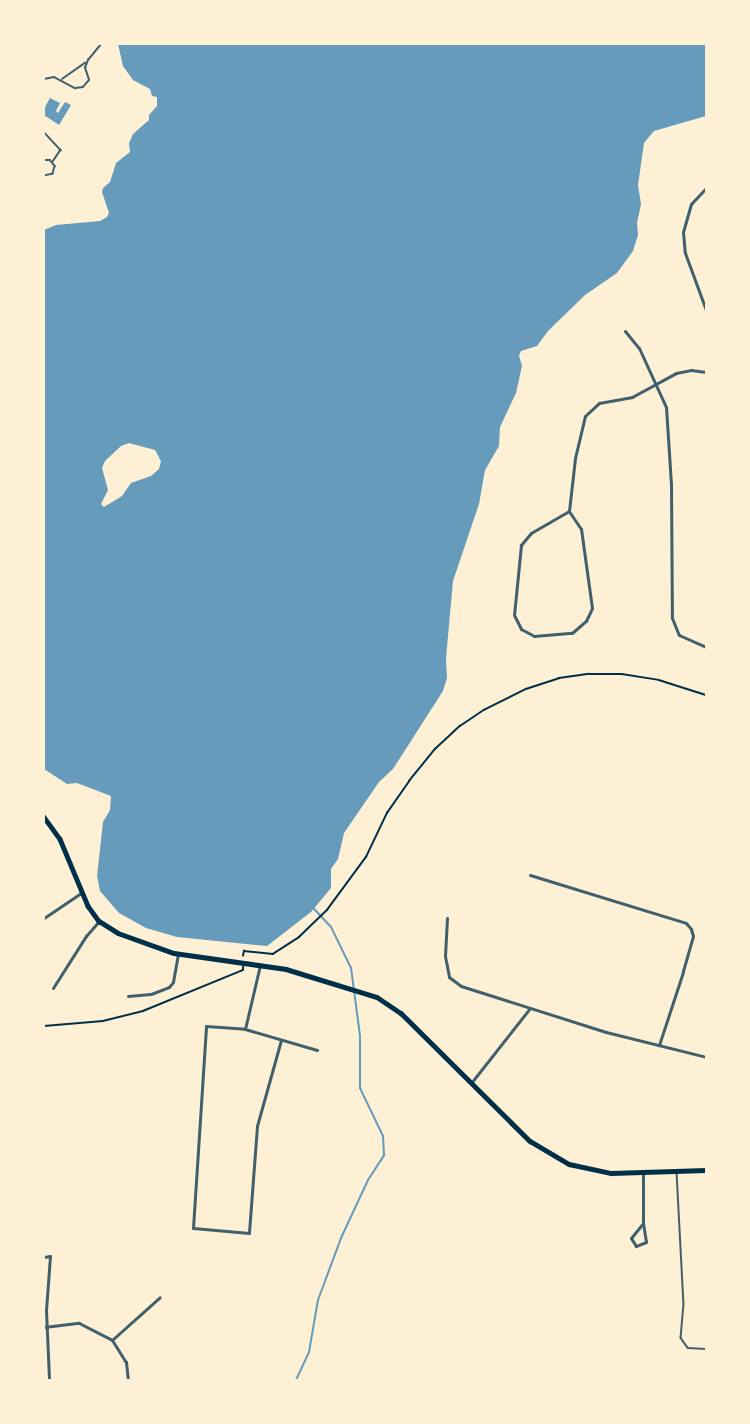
<!DOCTYPE html>
<style>
body{margin:0}
#map{position:relative;width:750px;height:1424px;overflow:hidden;background:#fdf0d5;font-family:Cabin,sans-serif}
div>[style]{position:absolute}
.water>*{inset:0;background:#669bbc}
.stream>*{height:2px;margin:-1px;padding:0 1px;transform-origin:1px;border-radius:1px;background:#669bbc}
.path>*{height:1.5px;margin:-0.75px;padding:0 0.75px;transform-origin:0.75px;border-radius:0.75px;background:#003049}
.service>*{height:1.5px;margin:-0.75px;padding:0 0.75px;transform-origin:0.75px;border-radius:0.75px;background:#3f606c}
.minor>*{height:3px;margin:-1.5px;padding:0 1.5px;transform-origin:1.5px;border-radius:1.5px;background:#3f606c}
.primary>*{height:4.5px;margin:-2.25px;padding:0 2.25px;transform-origin:2.25px;border-radius:2.25px;background:#003049}
span{translate:-50% -50%;white-space:nowrap;text-align:center;line-height:1.15;-webkit-text-stroke:4.5px #fdf0d5;paint-order:stroke}
.frame{position:absolute;inset:0;border:45px solid #fdf0d5;pointer-events:none}
</style>
<div id="map">
<div class="water">
<div style="clip-path:polygon(evenodd,118px 44px,706px 44px,706px 116px,654px 131px,644px 143px,638px 185px,641px 204px,637px 223px,638px 235px,633px 251px,617px 273px,585px 295px,548px 331px,537px 346px,521px 351px,519px 356px,522px 366px,516px 393px,500px 427px,499px 446px,485px 470px,479px 504px,453px 581px,446px 658px,447px 678px,443px 691px,393px 769px,379px 782px,344px 833px,338px 859px,331px 869px,331px 888px,311px 912px,267px 946px,177px 937px,146px 928px,119px 913px,100px 891px,97px 876px,103px 822px,110px 810px,111px 796px,77px 783px,67px 784px,44px 769px,44px 230px,56px 225px,100px 221px,107px 217px,109px 213px,102px 192px,103px 188px,110px 182px,116px 163px,130px 152px,129px 143px,133px 134px,149px 120px,149px 115px,157px 106px,157px 97px,152px 96px,150px 89px,133px 80px,123px 66px,118px 44px,129px 443px,155px 450px,161px 461px,159px 469px,151px 476px,131px 483px,122px 496px,104px 507px,101px 504px,108px 490px,102px 468px,105px 461px,121px 446px,129px 443px)"></div>
<div style="clip-path:polygon(50px 98px,60px 103px,56px 111px,58px 113px,65px 102px,71px 105px,59px 125px,44px 115px,44px 109px)"></div>
</div>
<div class="stream">
<div style="left:296px;top:1380px;width:31px;rotate:-65deg"></div>
<div style="left:309px;top:1352px;width:53px;rotate:-80.2deg"></div>
<div style="left:318px;top:1300px;width:66px;rotate:-69.6deg"></div>
<div style="left:341px;top:1238px;width:64px;rotate:-65deg"></div>
<div style="left:368px;top:1180px;width:30px;rotate:-57deg"></div>
<div style="left:384px;top:1155px;width:19px;rotate:-93deg"></div>
<div style="left:383px;top:1136px;width:53px;rotate:-115.6deg"></div>
<div style="left:360px;top:1088px;width:52px;rotate:-90deg"></div>
<div style="left:360px;top:1036px;width:69px;rotate:-97.5deg"></div>
<div style="left:351px;top:968px;width:46px;rotate:-116deg"></div>
<div style="left:331px;top:927px;width:25px;rotate:-133deg"></div>
</div>
<div class="path">
<div style="left:243px;top:956px;width:5px;rotate:-79deg"></div>
<div style="left:244px;top:951px;width:29px;rotate:6deg"></div>
<div style="left:273px;top:954px;width:31px;rotate:-33deg"></div>
<div style="left:299px;top:937px;width:39px;rotate:-44deg"></div>
<div style="left:327px;top:910px;width:66px;rotate:-53.7deg"></div>
<div style="left:366px;top:857px;width:49px;rotate:-64.5deg"></div>
<div style="left:387px;top:813px;width:39px;rotate:-55deg"></div>
<div style="left:409px;top:781px;width:41px;rotate:-50.9deg"></div>
<div style="left:435px;top:749px;width:34px;rotate:-43deg"></div>
<div style="left:460px;top:726px;width:29px;rotate:-34deg"></div>
<div style="left:484px;top:710px;width:47px;rotate:-26.6deg"></div>
<div style="left:526px;top:689px;width:35px;rotate:-18deg"></div>
<div style="left:559px;top:678px;width:30px;rotate:-8deg"></div>
<div style="left:589px;top:674px;width:33px"></div>
<div style="left:622px;top:674px;width:37px;rotate:9deg"></div>
<div style="left:659px;top:680px;width:49px;rotate:17.7deg"></div>
<div style="left:44px;top:1026px;width:59px;rotate:-4.8deg"></div>
<div style="left:103px;top:1021px;width:41px;rotate:-14deg"></div>
<div style="left:143px;top:1011px;width:108px;rotate:-22.3deg"></div>
<div style="left:243px;top:970px;width:3px;rotate:-90deg"></div>
</div>
<div class="service">
<div style="left:89px;top:59px;width:19px;rotate:-51deg"></div>
<div style="left:44px;top:79px;width:10px;rotate:-11deg"></div>
<div style="left:54px;top:77px;width:24px;rotate:28deg"></div>
<div style="left:75px;top:88px;width:8px;rotate:-7deg"></div>
<div style="left:83px;top:87px;width:9px;rotate:-49deg"></div>
<div style="left:89px;top:80px;width:13px;rotate:-108deg"></div>
<div style="left:85px;top:68px;width:9px;rotate:-69deg"></div>
<div style="left:62px;top:79px;width:28px;rotate:-35deg"></div>
<div style="left:44px;top:132px;width:25px;rotate:47deg"></div>
<div style="left:61px;top:150px;width:14px;rotate:124deg"></div>
<div style="left:44px;top:160px;width:6px"></div>
<div style="left:50px;top:160px;width:8px;rotate:50deg"></div>
<div style="left:55px;top:166px;width:8px;rotate:104deg"></div>
<div style="left:53px;top:174px;width:9px;rotate:167deg"></div>
<div style="left:677px;top:1172px;width:132px;rotate:87deg"></div>
<div style="left:684px;top:1304px;width:34px;rotate:95deg"></div>
<div style="left:681px;top:1338px;width:12px;rotate:55deg"></div>
<div style="left:688px;top:1348px;width:18px;rotate:3deg"></div>
</div>
<div class="minor">
<div style="left:706px;top:188px;width:22px;rotate:133deg"></div>
<div style="left:691px;top:204px;width:29px;rotate:106deg"></div>
<div style="left:683px;top:232px;width:21px;rotate:85deg"></div>
<div style="left:685px;top:253px;width:61px;rotate:69.8deg"></div>
<div style="left:625px;top:331px;width:22px;rotate:51deg"></div>
<div style="left:639px;top:348px;width:65px;rotate:65.4deg"></div>
<div style="left:666px;top:407px;width:77px;rotate:86.3deg"></div>
<div style="left:671px;top:484px;width:134px;rotate:89.6deg"></div>
<div style="left:672px;top:618px;width:18px;rotate:68deg"></div>
<div style="left:679px;top:635px;width:30px;rotate:24deg"></div>
<div style="left:569px;top:511px;width:44px;rotate:149.9deg"></div>
<div style="left:531px;top:533px;width:16px;rotate:130deg"></div>
<div style="left:521px;top:545px;width:70px;rotate:95.7deg"></div>
<div style="left:514px;top:615px;width:16px;rotate:63deg"></div>
<div style="left:521px;top:629px;width:15px;rotate:28deg"></div>
<div style="left:534px;top:636px;width:38px;rotate:-5deg"></div>
<div style="left:572px;top:633px;width:18px;rotate:-41deg"></div>
<div style="left:586px;top:621px;width:14px;rotate:-65deg"></div>
<div style="left:592px;top:608px;width:80px;rotate:-97.9deg"></div>
<div style="left:581px;top:529px;width:22px;rotate:-124deg"></div>
<div style="left:569px;top:511px;width:53px;rotate:-83.5deg"></div>
<div style="left:575px;top:458px;width:43px;rotate:-76.6deg"></div>
<div style="left:585px;top:416px;width:19px;rotate:-43deg"></div>
<div style="left:599px;top:403px;width:34px;rotate:-10deg"></div>
<div style="left:632px;top:397px;width:50px;rotate:-28.6deg"></div>
<div style="left:676px;top:373px;width:15px;rotate:-11deg"></div>
<div style="left:691px;top:370px;width:15px;rotate:8deg"></div>
<div style="left:530px;top:875px;width:163px;rotate:17.1deg"></div>
<div style="left:686px;top:923px;width:8px;rotate:50deg"></div>
<div style="left:691px;top:929px;width:7px;rotate:74deg"></div>
<div style="left:693px;top:936px;width:37px;rotate:106deg"></div>
<div style="left:683px;top:972px;width:77px;rotate:108.2deg"></div>
<div style="left:44px;top:918px;width:45px;rotate:-34deg"></div>
<div style="left:447px;top:918px;width:38px;rotate:93deg"></div>
<div style="left:445px;top:956px;width:21px;rotate:79deg"></div>
<div style="left:449px;top:977px;width:15px;rotate:37deg"></div>
<div style="left:461px;top:986px;width:152px;rotate:17.6deg"></div>
<div style="left:606px;top:1032px;width:103px;rotate:14deg"></div>
<div style="left:53px;top:988px;width:62px;rotate:-57.6deg"></div>
<div style="left:86px;top:936px;width:20px;rotate:-49deg"></div>
<div style="left:128px;top:996px;width:23px;rotate:-5deg"></div>
<div style="left:151px;top:994px;width:19px;rotate:-21deg"></div>
<div style="left:169px;top:987px;width:6px;rotate:-51deg"></div>
<div style="left:173px;top:982px;width:28px;rotate:-80deg"></div>
<div style="left:245px;top:1029px;width:66px;rotate:-76.8deg"></div>
<div style="left:281px;top:1040px;width:89px;rotate:105.6deg"></div>
<div style="left:257px;top:1126px;width:107px;rotate:94.3deg"></div>
<div style="left:249px;top:1233px;width:56px;rotate:-174.9deg"></div>
<div style="left:193px;top:1228px;width:202px;rotate:-86.3deg"></div>
<div style="left:206px;top:1026px;width:39px;rotate:4deg"></div>
<div style="left:245px;top:1029px;width:75px;rotate:16.3deg"></div>
<div style="left:471px;top:1083px;width:95px;rotate:-51.8deg"></div>
<div style="left:643px;top:1223px;width:19px;rotate:81deg"></div>
<div style="left:646px;top:1242px;width:11px;rotate:158deg"></div>
<div style="left:636px;top:1246px;width:9px;rotate:-122deg"></div>
<div style="left:631px;top:1238px;width:19px;rotate:-51deg"></div>
<div style="left:643px;top:1223px;width:51px;rotate:-90deg"></div>
<div style="left:44px;top:1257px;width:6px;rotate:-9deg"></div>
<div style="left:50px;top:1256px;width:54px;rotate:94.2deg"></div>
<div style="left:46px;top:1310px;width:70px;rotate:87.5deg"></div>
<div style="left:44px;top:1327px;width:35px;rotate:-7deg"></div>
<div style="left:79px;top:1323px;width:37px;rotate:27deg"></div>
<div style="left:112px;top:1340px;width:26px;rotate:58deg"></div>
<div style="left:126px;top:1362px;width:18px;rotate:84deg"></div>
<div style="left:112px;top:1340px;width:64px;rotate:-41.9deg"></div>
</div>
<div class="primary">
<div style="left:44px;top:817px;width:27px;rotate:54deg"></div>
<div style="left:60px;top:839px;width:73px;rotate:67.3deg"></div>
<div style="left:88px;top:906px;width:19px;rotate:54deg"></div>
<div style="left:99px;top:921px;width:22px;rotate:32deg"></div>
<div style="left:118px;top:933px;width:59px;rotate:19.7deg"></div>
<div style="left:174px;top:953px;width:113px;rotate:8.1deg"></div>
<div style="left:286px;top:969px;width:95px;rotate:17.1deg"></div>
<div style="left:377px;top:997px;width:29px;rotate:34deg"></div>
<div style="left:401px;top:1013px;width:182px;rotate:44.8deg"></div>
<div style="left:530px;top:1141px;width:45px;rotate:30.5deg"></div>
<div style="left:569px;top:1164px;width:43px;rotate:12.1deg"></div>
<div style="left:611px;top:1173px;width:95px;rotate:-1.8deg"></div>
</div>
<div class="frame"></div>
</div>
